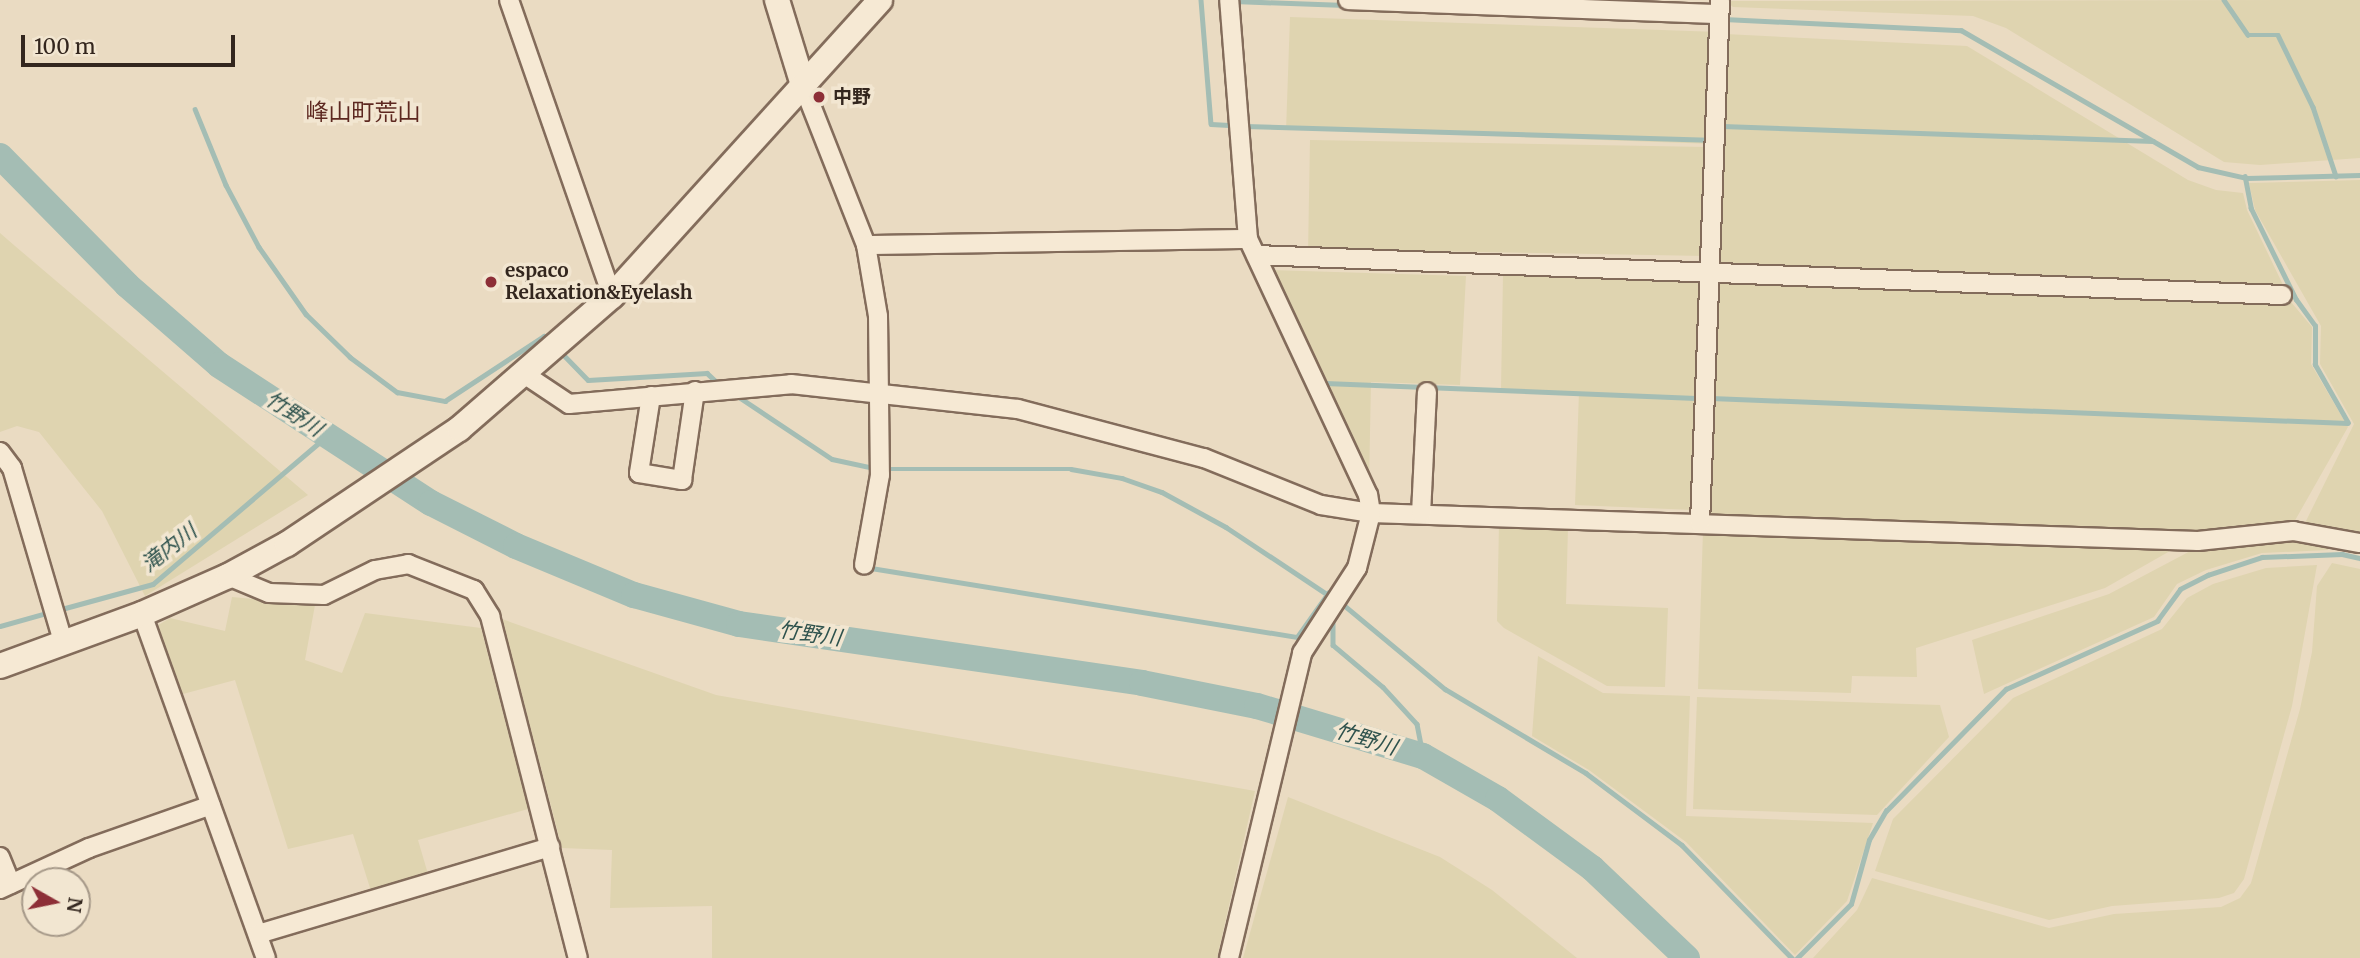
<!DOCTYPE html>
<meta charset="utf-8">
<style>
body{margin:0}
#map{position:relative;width:2360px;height:958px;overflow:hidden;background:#eadbc2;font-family:Merriweather,"Noto Sans JP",serif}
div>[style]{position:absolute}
.farmland>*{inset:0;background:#dfd4b0;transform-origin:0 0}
.stream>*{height:4.5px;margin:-2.25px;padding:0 2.25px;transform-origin:2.25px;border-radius:2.25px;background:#a4bdb4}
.river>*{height:26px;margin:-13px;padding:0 13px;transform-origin:13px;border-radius:13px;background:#a4bdb4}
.roads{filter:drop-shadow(2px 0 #836c5b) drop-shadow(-2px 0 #836c5b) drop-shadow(0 2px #836c5b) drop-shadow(0 -2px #836c5b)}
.street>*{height:18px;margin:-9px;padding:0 9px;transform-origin:9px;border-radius:9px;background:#f6e9d4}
.secondary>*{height:24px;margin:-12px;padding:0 12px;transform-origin:12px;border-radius:12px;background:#f6e9d4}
.dots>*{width:19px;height:19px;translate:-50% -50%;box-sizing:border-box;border:4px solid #f2e6d1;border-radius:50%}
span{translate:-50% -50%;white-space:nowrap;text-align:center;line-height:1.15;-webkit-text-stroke:7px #f2e6d1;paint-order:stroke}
.poi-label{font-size:19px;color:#33261e;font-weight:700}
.left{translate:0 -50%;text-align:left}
.water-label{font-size:21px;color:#2e524d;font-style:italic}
.quarter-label{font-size:23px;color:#5d2820}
.north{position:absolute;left:21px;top:867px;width:70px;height:70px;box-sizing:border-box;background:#f2e6d1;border:2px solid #a69989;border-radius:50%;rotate:99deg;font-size:19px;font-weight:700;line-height:28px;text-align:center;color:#33261e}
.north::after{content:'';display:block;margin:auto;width:24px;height:32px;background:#8d2f37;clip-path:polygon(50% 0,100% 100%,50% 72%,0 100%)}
.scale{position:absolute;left:21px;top:35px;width:214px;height:32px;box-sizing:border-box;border:4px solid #33261e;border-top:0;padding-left:9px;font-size:21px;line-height:24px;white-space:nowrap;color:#33261e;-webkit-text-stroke:5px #f2e6d1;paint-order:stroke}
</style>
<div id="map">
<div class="farmland">
<div style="clip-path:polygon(2360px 0,2360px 158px,2260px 165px,2224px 162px,2006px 28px,1973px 16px,1733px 7px,1726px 1px)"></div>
<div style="left:1290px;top:17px;width:422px;height:112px;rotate:2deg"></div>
<div style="clip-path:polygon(1725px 34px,1967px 46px,2188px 180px,2216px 190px,2243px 193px,2247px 210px,2285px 289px,1716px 266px)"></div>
<div style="left:1310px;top:140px;width:397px;height:109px;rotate:1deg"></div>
<div style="clip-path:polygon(2360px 180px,2360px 536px,2305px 523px,2354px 424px,2320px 364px,2321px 326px,2255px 210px,2249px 183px)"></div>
<div style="clip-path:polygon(0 233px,15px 246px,308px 495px,145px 596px,102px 511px,39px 432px,17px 426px,0 432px)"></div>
<div style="clip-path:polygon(1269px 270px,1466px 276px,1460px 385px,1371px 382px,1369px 484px)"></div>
<div style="clip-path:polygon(1503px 275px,1703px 278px,1693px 510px,1575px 505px,1579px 392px,1501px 389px)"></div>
<div style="clip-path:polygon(1715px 279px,2291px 302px,2312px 327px,2311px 364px,2348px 427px,2293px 524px,2198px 533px,1714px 517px,1707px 511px)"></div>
<div style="clip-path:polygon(1499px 524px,1568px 527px,1566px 604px,1668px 608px,1665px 687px,1607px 686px,1504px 628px,1497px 621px)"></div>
<div style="clip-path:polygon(1703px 530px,2177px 547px,2105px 588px,1916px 648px,1917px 677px,1852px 676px,1851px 693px,1698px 689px)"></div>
<div style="clip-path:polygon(2295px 536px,2331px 542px,2328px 550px,2262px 553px,2206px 570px,2177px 584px,2154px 617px,1984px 694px,1972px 640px,2109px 594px,2198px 547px)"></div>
<div style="clip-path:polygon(2332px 563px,2360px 569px,2360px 958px,1813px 958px,1857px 910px,1872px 878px,2049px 928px,2114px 914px,2221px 907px,2240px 898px,2251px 883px,2300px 709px,2312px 652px,2317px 586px)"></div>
<div style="clip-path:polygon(2317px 565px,2292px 706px,2244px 879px,2234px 893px,2219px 898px,2112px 906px,2049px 920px,1875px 871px,1893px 819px,2013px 698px,2162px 629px,2187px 598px,2213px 584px,2266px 568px)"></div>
<div style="clip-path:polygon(232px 597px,315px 605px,305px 660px,342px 673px,365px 613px,481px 628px,528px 809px,418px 840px,428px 874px,371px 891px,353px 834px,288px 849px,235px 680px,183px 694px,155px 627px,170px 618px,225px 631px)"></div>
<div style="clip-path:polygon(502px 619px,716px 695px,1255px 791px,1217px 958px,712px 958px,712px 906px,610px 908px,612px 850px,562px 848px)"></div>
<div style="clip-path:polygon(1538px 656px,1603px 693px,1690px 696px,1686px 816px,1873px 823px,1847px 901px,1795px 955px,1686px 842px,1589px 770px,1532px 736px)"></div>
<div style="clip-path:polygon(1697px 697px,1940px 705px,1949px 737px,1877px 815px,1693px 809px)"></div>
<div style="clip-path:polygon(1288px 797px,1440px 857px,1492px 890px,1577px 958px,1243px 958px)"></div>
</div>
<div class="stream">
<div style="left:1201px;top:0;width:124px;rotate:85.4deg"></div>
<div style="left:1211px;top:124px;width:22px;rotate:3deg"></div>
<div style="left:2224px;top:0;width:42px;rotate:55.6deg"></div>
<div style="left:2248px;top:35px;width:30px"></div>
<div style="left:2278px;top:35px;width:80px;rotate:64.1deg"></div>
<div style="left:2313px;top:107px;width:73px;rotate:71.6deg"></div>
<div style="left:1234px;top:1px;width:111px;rotate:2.1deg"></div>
<div style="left:1724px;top:19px;width:237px;rotate:2.7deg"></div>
<div style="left:1961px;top:30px;width:274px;rotate:30deg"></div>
<div style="left:2198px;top:167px;width:50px;rotate:12.7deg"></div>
<div style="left:2247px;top:178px;width:113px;rotate:-1.5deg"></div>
<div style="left:195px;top:109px;width:82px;rotate:67.8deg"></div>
<div style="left:226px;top:185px;width:70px;rotate:62deg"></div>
<div style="left:259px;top:247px;width:82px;rotate:55deg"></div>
<div style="left:306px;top:314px;width:62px;rotate:44.3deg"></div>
<div style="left:350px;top:357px;width:59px;rotate:36.7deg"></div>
<div style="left:397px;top:392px;width:49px;rotate:10.6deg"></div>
<div style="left:445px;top:401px;width:118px;rotate:-33.3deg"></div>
<div style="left:544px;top:336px;width:6px;rotate:45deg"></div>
<div style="left:1245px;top:126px;width:463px;rotate:1.7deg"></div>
<div style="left:1722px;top:126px;width:431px;rotate:2deg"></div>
<div style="left:560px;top:351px;width:40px;rotate:46deg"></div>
<div style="left:588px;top:380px;width:119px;rotate:-3.4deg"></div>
<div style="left:707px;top:373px;width:18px;rotate:43deg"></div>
<div style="left:1325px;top:383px;width:377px;rotate:2.3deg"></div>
<div style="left:736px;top:395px;width:115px;rotate:33.7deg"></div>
<div style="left:832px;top:459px;width:43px;rotate:12.1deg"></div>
<div style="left:1711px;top:398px;width:637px;rotate:2.25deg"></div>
<div style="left:2348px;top:423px;width:67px;rotate:-119.6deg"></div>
<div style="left:2315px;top:365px;width:39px;rotate:-90deg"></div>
<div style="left:2315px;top:326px;width:32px;rotate:-126deg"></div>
<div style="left:2296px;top:300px;width:102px;rotate:-116.3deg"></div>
<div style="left:2251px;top:209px;width:33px;rotate:-101deg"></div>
<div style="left:883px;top:469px;width:188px"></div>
<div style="left:1071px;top:469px;width:52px;rotate:10deg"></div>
<div style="left:1122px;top:478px;width:42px;rotate:19.3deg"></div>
<div style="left:1162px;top:492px;width:73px;rotate:28.7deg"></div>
<div style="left:1226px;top:527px;width:128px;rotate:33.6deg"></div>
<div style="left:871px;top:568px;width:432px;rotate:9.2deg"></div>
<div style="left:1297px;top:637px;width:54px;rotate:-54.8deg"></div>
<div style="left:1339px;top:601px;width:138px;rotate:39.7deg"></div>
<div style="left:1445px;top:689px;width:164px;rotate:30.8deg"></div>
<div style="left:1586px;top:773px;width:120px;rotate:36.9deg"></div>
<div style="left:1682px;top:845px;width:158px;rotate:45.8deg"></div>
<div style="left:58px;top:610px;width:98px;rotate:-15.3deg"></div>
<div style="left:153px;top:584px;width:227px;rotate:-40.4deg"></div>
<div style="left:1333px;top:617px;width:28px;rotate:90deg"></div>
<div style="left:1333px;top:645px;width:65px;rotate:40deg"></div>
<div style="left:1383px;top:687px;width:50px;rotate:47.4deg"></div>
<div style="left:1417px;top:724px;width:33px;rotate:79deg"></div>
<div style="left:0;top:626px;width:52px;rotate:-15.6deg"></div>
<div style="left:1797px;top:958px;width:76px;rotate:-45deg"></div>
<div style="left:1851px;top:904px;width:66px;rotate:-74.3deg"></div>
<div style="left:1869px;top:840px;width:34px;rotate:-60deg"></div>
<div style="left:1886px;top:811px;width:171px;rotate:-45.5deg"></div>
<div style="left:2006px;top:689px;width:166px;rotate:-24.2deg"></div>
<div style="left:2157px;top:621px;width:39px;rotate:-54deg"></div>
<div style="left:2180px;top:589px;width:31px;rotate:-27deg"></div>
<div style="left:2208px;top:575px;width:57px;rotate:-18.4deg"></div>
<div style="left:2262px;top:557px;width:80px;rotate:-2.1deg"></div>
<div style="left:2342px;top:554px;width:18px;rotate:13deg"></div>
</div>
<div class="river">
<div style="left:0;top:156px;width:181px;rotate:45.4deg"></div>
<div style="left:127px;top:285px;width:122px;rotate:41deg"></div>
<div style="left:219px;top:365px;width:253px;rotate:33.1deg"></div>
<div style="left:431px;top:503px;width:95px;rotate:26.8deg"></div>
<div style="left:516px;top:546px;width:128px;rotate:22.6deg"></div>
<div style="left:634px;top:595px;width:109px;rotate:15.4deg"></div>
<div style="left:739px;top:624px;width:407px;rotate:8.3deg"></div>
<div style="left:1142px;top:683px;width:117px;rotate:11.3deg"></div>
<div style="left:1257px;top:706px;width:173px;rotate:16.8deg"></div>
<div style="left:1423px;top:756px;width:86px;rotate:29.8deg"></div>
<div style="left:1498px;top:799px;width:117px;rotate:36.3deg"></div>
<div style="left:1592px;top:868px;width:131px;rotate:43.5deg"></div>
</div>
<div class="roads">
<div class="street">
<div style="left:509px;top:0;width:313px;rotate:70.8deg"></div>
<div style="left:1348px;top:0;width:371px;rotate:2.2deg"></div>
<div style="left:803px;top:85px;width:172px;rotate:68.5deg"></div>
<div style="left:866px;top:245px;width:72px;rotate:80.4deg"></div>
<div style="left:878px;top:316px;width:159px;rotate:89.3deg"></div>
<div style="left:880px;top:475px;width:91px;rotate:100.1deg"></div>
<div style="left:866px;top:245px;width:382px;rotate:-0.9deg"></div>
<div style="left:1256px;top:255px;width:1027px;rotate:2.23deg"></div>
<div style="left:524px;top:374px;width:54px;rotate:33.7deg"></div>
<div style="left:569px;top:404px;width:223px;rotate:-5.1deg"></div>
<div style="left:791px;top:384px;width:228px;rotate:6.3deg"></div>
<div style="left:1018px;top:409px;width:192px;rotate:14.8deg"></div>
<div style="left:1204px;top:458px;width:126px;rotate:21.9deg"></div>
<div style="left:1321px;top:505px;width:51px;rotate:9.1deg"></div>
<div style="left:1371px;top:513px;width:827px;rotate:1.94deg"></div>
<div style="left:2198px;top:541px;width:96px;rotate:-6deg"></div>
<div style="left:2293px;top:531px;width:68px;rotate:10.2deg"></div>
<div style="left:651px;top:396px;width:78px;rotate:98.9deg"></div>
<div style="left:639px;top:473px;width:44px;rotate:9.2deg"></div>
<div style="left:682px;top:480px;width:90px;rotate:-81.7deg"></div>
<div style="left:0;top:452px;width:20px;rotate:53deg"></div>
<div style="left:12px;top:468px;width:180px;rotate:73.6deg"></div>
<div style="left:1421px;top:514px;width:122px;rotate:-87.2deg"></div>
<div style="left:1700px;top:523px;width:523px;rotate:-87.81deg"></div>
<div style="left:228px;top:576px;width:44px;rotate:22.5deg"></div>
<div style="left:269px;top:593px;width:55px;rotate:2.1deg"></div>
<div style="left:324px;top:595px;width:57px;rotate:-26.1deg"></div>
<div style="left:375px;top:570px;width:34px;rotate:-10deg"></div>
<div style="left:408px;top:564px;width:71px;rotate:21.5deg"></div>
<div style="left:474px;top:590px;width:31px;rotate:58deg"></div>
<div style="left:490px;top:616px;width:353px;rotate:75.6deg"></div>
<div style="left:142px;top:614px;width:366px;rotate:70.2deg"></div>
<div style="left:0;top:857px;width:29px;rotate:68deg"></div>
<div style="left:0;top:889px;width:98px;rotate:-24.7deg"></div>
<div style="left:89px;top:848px;width:129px;rotate:-19.4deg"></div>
<div style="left:258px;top:934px;width:305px;rotate:-16.6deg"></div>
<div style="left:1229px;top:958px;width:314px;rotate:-76.5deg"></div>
<div style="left:1302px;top:653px;width:101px;rotate:-57.1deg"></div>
<div style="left:1357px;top:568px;width:57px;rotate:-75.7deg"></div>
<div style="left:1371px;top:513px;width:18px;rotate:-99deg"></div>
<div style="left:1368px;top:495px;width:283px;rotate:-115.1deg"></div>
<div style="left:1248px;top:239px;width:240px;rotate:-94.5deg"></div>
</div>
<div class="secondary">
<div style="left:777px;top:0;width:89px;rotate:73deg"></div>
<div style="left:0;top:666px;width:151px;rotate:-20.1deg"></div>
<div style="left:142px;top:614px;width:94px;rotate:-23.8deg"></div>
<div style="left:228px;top:576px;width:67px;rotate:-28.5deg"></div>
<div style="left:287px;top:544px;width:207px;rotate:-33.8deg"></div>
<div style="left:459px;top:429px;width:203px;rotate:-41deg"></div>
<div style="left:612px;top:296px;width:399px;rotate:-47.8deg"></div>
</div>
</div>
<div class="dots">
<div style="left:819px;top:97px;background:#8d2f37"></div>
<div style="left:491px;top:282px;background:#8d2f37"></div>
</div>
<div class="poi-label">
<span class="left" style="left:833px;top:97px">中野</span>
<span class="left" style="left:505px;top:282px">espaco<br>Relaxation&amp;Eyelash</span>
</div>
<div class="water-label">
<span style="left:294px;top:414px;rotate:33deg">竹野川</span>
<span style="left:169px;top:548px;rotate:-38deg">滝内川</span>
<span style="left:810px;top:634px;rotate:8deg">竹野川</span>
<span style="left:1366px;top:739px;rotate:17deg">竹野川</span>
</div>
<div class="quarter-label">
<span style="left:363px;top:112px">峰山町荒山</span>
</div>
<div class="north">N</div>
<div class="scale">100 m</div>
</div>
